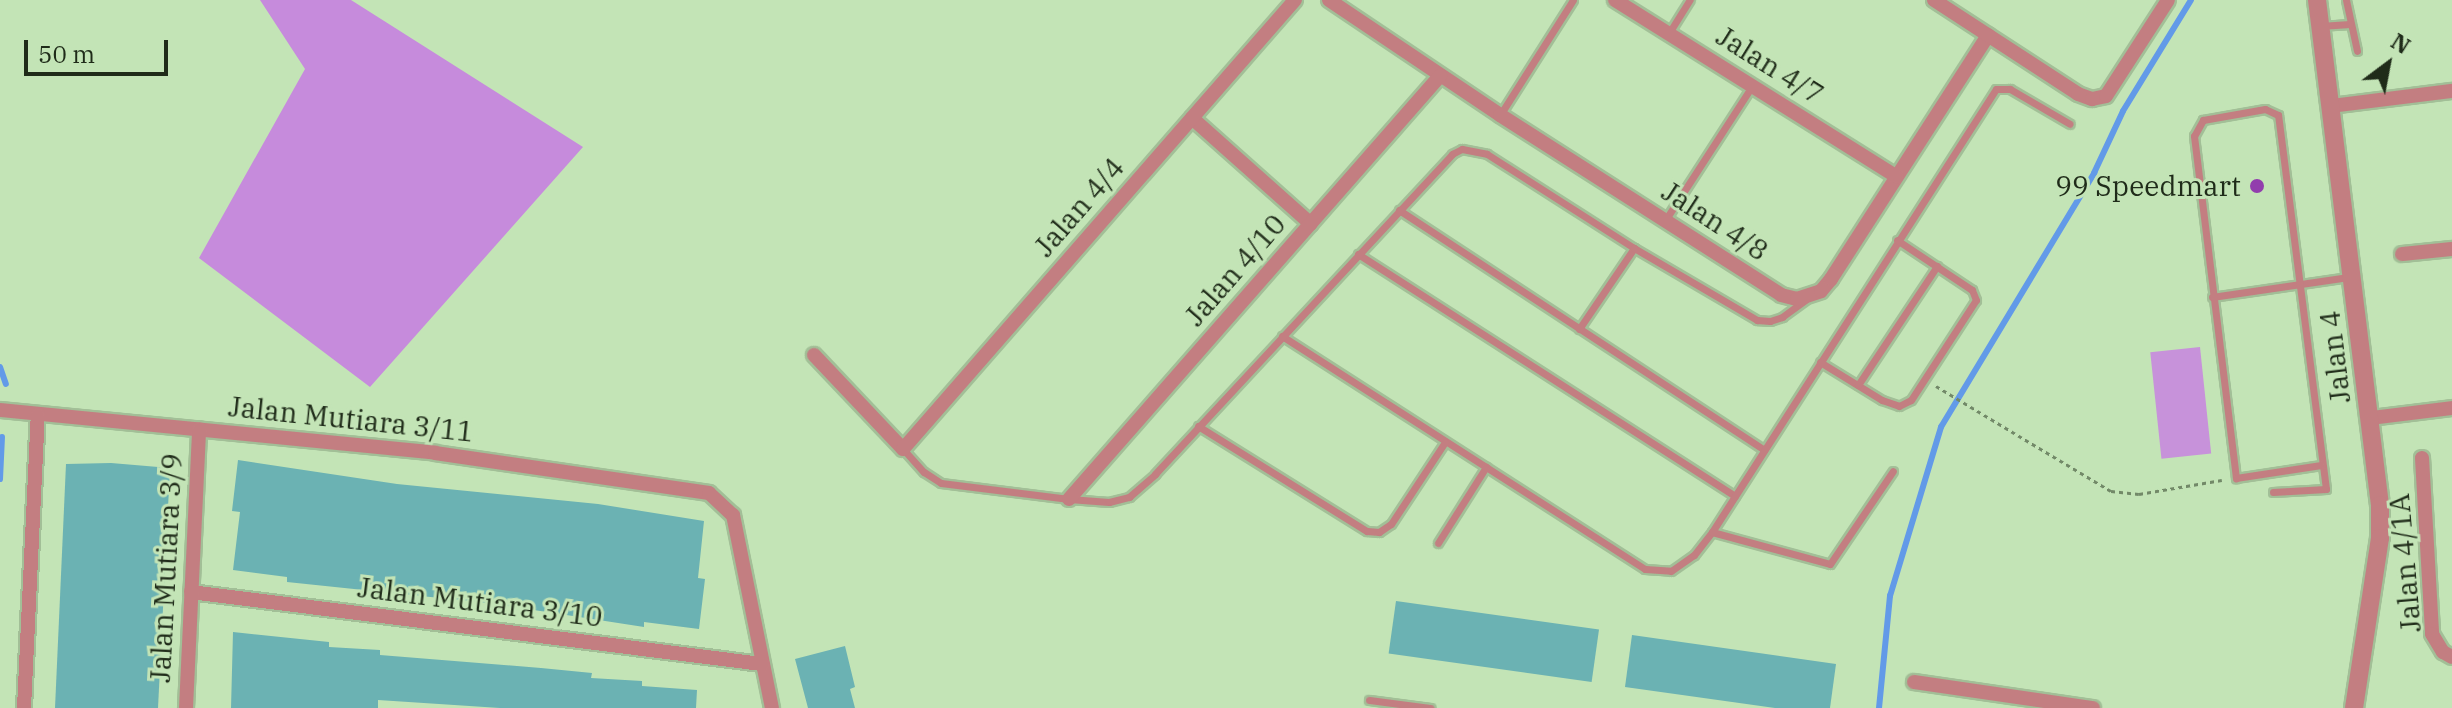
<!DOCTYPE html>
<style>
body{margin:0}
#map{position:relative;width:2452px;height:708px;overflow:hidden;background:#c3e4b6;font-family:"IBM Plex Serif",serif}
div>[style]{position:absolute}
.green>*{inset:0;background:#c792da;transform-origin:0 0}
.forest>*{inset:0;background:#c68bdc}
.stream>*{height:6px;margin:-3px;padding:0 3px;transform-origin:3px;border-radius:3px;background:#629ae8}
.building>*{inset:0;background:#6bb2b3;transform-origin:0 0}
.path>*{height:3px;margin-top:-1.5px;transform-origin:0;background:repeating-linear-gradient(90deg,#728968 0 4px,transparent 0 8px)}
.roads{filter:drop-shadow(2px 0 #a2bf97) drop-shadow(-2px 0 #a2bf97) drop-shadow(0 2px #a2bf97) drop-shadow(0 -2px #a2bf97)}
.service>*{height:7px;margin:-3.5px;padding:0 3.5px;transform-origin:3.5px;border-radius:3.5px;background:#c37e81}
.minor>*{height:14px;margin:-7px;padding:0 7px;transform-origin:7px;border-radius:7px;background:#c37e81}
.tertiary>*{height:18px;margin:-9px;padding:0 9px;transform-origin:9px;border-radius:9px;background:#c37e81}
.dots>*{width:22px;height:22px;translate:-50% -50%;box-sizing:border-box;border:4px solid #c3e4b6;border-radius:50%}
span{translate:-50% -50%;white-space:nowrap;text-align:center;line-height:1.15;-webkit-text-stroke:6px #c3e4b6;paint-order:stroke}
.street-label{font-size:28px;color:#1f2b19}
.poi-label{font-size:28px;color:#1f2b19}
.right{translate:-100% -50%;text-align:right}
.north{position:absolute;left:2348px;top:24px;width:80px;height:80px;-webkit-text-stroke:6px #c3e4b6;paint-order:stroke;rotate:32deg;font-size:22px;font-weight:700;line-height:32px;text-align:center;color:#1f2b19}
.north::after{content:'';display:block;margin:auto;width:28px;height:36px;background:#1f2b19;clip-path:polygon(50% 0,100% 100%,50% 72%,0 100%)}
.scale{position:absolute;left:24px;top:40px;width:144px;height:36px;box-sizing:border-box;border:4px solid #1f2b19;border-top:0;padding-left:10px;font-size:24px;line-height:28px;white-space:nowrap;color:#1f2b19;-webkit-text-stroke:6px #c3e4b6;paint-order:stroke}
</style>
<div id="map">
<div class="green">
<div style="left:2200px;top:347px;width:107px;height:50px;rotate:84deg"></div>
</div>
<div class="forest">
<div style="clip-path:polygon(260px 0,351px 0,583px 147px,370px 387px,199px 258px,305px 69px)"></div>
</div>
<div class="stream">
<div style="left:0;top:367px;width:18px;rotate:71deg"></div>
<div style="left:0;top:479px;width:42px;rotate:-87.3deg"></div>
<div style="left:1879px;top:708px;width:113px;rotate:-84.4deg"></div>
<div style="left:1890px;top:596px;width:177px;rotate:-73.2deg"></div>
<div style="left:1941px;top:427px;width:297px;rotate:-58.9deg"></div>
<div style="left:2094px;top:173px;width:68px;rotate:-64.9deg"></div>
<div style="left:2123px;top:111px;width:130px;rotate:-58.5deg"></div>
</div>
<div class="building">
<div style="clip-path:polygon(238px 460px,397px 484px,598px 504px,704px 521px,698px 578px,705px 579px,699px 629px,644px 622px,644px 627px,488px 603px,287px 582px,287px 577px,233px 570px,240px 512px,232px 511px)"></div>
<div style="clip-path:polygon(111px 463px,170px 468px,158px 708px,55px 708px,66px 464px)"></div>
<div style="left:1396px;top:601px;width:205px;height:53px;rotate:8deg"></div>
<div style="clip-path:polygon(233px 632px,329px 642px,329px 647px,380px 650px,380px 655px,541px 668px,592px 673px,591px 678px,642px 681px,642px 686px,697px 690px,696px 708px,500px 708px,378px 700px,378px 708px,231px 708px)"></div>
<div style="clip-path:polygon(1632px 635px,1836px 664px,1830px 708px,1775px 708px,1625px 687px)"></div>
<div style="clip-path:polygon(845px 646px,855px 687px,850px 689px,855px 708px,808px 708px,795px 659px)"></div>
</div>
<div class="path">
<div style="left:1936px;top:386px;width:204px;rotate:31deg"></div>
<div style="left:2111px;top:491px;width:28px;rotate:6deg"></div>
<div style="left:2139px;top:494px;width:84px;rotate:-9.6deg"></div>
</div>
<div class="roads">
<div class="service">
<div style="left:2346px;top:0;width:52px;rotate:77.8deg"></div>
<div style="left:2320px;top:26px;width:30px;rotate:-4deg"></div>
<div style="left:1669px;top:33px;width:39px;rotate:-58deg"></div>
<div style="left:1500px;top:115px;width:136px;rotate:-57.6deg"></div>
<div style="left:1399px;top:210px;width:437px;rotate:33.3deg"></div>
<div style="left:1666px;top:219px;width:158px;rotate:-57.1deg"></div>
<div style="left:1358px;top:254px;width:448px;rotate:32.7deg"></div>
<div style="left:2212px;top:297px;width:138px;rotate:-8.3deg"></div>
<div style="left:1579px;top:329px;width:98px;rotate:-55.8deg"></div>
<div style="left:1282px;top:336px;width:431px;rotate:32.7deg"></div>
<div style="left:1645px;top:569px;width:26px;rotate:4deg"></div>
<div style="left:1671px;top:571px;width:28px;rotate:-35deg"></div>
<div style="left:1694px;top:555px;width:29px;rotate:-52deg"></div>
<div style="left:1712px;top:532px;width:526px;rotate:-57.34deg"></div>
<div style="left:1996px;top:89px;width:14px"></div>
<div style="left:2010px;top:89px;width:69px;rotate:30.3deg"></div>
<div style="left:1820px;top:362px;width:73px;rotate:31.5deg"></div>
<div style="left:1882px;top:400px;width:18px;rotate:19deg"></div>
<div style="left:1899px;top:406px;width:13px;rotate:-27deg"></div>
<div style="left:1911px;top:400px;width:119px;rotate:-57deg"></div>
<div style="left:1976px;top:300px;width:11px;rotate:-112deg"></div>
<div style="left:1972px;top:290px;width:90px;rotate:-146.3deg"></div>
<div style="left:1858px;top:385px;width:143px;rotate:-56.4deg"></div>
<div style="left:1198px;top:426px;width:199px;rotate:31.9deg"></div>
<div style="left:1367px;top:531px;width:12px;rotate:5deg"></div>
<div style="left:1379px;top:532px;width:14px;rotate:-34deg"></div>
<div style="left:1391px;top:524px;width:98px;rotate:-56.6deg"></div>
<div style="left:903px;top:449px;width:31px;rotate:48deg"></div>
<div style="left:924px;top:472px;width:20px;rotate:33deg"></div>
<div style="left:941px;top:483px;width:129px;rotate:7.1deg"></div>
<div style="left:1069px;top:499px;width:40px;rotate:4.3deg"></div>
<div style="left:1109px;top:502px;width:21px;rotate:-14deg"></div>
<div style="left:1129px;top:497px;width:35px;rotate:-41deg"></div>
<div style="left:1155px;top:474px;width:437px;rotate:-47.1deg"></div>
<div style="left:1452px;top:154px;width:11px;rotate:-27deg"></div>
<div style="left:1462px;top:149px;width:25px;rotate:11deg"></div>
<div style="left:1487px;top:154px;width:174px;rotate:32.6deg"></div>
<div style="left:1634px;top:248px;width:143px;rotate:30.3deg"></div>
<div style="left:1757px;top:320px;width:13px;rotate:4deg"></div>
<div style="left:1770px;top:321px;width:13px;rotate:-18deg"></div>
<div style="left:1782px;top:317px;width:29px;rotate:-36deg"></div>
<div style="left:2273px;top:492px;width:53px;rotate:-3.2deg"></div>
<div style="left:2326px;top:489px;width:377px;rotate:-97.3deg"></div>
<div style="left:2278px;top:115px;width:14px;rotate:-155deg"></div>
<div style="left:2265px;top:109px;width:63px;rotate:169.9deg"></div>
<div style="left:2203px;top:120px;width:18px;rotate:119deg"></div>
<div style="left:2194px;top:136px;width:345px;rotate:83deg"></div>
<div style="left:2236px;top:478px;width:86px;rotate:-8.7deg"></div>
<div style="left:1712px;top:532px;width:122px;rotate:15.2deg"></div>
<div style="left:1830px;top:564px;width:112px;rotate:-55.9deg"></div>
<div style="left:1438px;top:543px;width:90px;rotate:-57.7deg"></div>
<div style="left:1369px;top:700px;width:62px;rotate:7.5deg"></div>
</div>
<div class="minor">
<div style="left:1329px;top:0;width:206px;rotate:33.9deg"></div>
<div style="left:1500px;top:115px;width:334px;rotate:32.6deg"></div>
<div style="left:1781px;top:295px;width:16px;rotate:14deg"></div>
<div style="left:1797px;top:299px;width:25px;rotate:-18deg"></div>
<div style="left:1821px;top:291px;width:16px;rotate:-50deg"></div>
<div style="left:1831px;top:279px;width:290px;rotate:-57.2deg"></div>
<div style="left:1615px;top:0;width:332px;rotate:32.1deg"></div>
<div style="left:1934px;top:0;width:172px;rotate:33.1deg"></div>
<div style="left:2078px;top:94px;width:15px;rotate:20deg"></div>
<div style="left:2092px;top:99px;width:14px;rotate:-12deg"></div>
<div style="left:2106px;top:96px;width:114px;rotate:-57.1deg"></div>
<div style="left:2331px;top:106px;width:122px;rotate:-7.1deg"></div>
<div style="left:1192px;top:118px;width:159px;rotate:41.7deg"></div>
<div style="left:2402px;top:254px;width:50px;rotate:-5.7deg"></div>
<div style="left:814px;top:355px;width:129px;rotate:46.6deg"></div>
<div style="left:903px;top:449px;width:596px;rotate:-48.88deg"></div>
<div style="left:0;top:410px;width:437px;rotate:5.6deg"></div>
<div style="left:435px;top:453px;width:277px;rotate:8.3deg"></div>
<div style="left:709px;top:493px;width:33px;rotate:43deg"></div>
<div style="left:733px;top:515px;width:197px;rotate:78.6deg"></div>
<div style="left:2371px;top:418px;width:82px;rotate:-7deg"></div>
<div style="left:2422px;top:458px;width:176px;rotate:86.7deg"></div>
<div style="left:2432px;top:634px;width:21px;rotate:59deg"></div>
<div style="left:2443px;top:652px;width:10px;rotate:29deg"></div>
<div style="left:1069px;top:499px;width:563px;rotate:-48.75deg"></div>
<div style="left:191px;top:592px;width:576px;rotate:7.19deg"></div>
<div style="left:1914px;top:682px;width:181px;rotate:8.3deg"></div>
<div style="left:24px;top:708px;width:293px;rotate:-87.3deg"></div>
<div style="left:186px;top:708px;width:279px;rotate:-87.3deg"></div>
</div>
<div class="tertiary">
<div style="left:2317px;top:0;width:509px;rotate:82.89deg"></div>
<div style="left:2380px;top:505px;width:33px;rotate:90deg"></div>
<div style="left:2380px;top:538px;width:172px;rotate:98.7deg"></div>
</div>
</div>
<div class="dots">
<div style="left:2257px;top:186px;background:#923ead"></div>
</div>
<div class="street-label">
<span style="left:1770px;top:65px;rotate:32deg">Jalan 4/7</span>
<span style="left:1079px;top:207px;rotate:-49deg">Jalan 4/4</span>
<span style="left:1715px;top:221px;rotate:33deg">Jalan 4/8</span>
<span style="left:1235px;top:270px;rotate:-49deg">Jalan 4/10</span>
<span style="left:2335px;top:357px;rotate:-97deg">Jalan 4</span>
<span style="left:351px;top:419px;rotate:6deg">Jalan Mutiara 3/11</span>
<span style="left:2405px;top:563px;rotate:-95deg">Jalan 4/1A</span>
<span style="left:166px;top:568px;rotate:-87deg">Jalan Mutiara 3/9</span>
<span style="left:480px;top:602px;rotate:7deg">Jalan Mutiara 3/10</span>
</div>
<div class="poi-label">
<span class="right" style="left:2241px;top:186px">99 Speedmart</span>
</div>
<div class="north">N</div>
<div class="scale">50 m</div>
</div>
